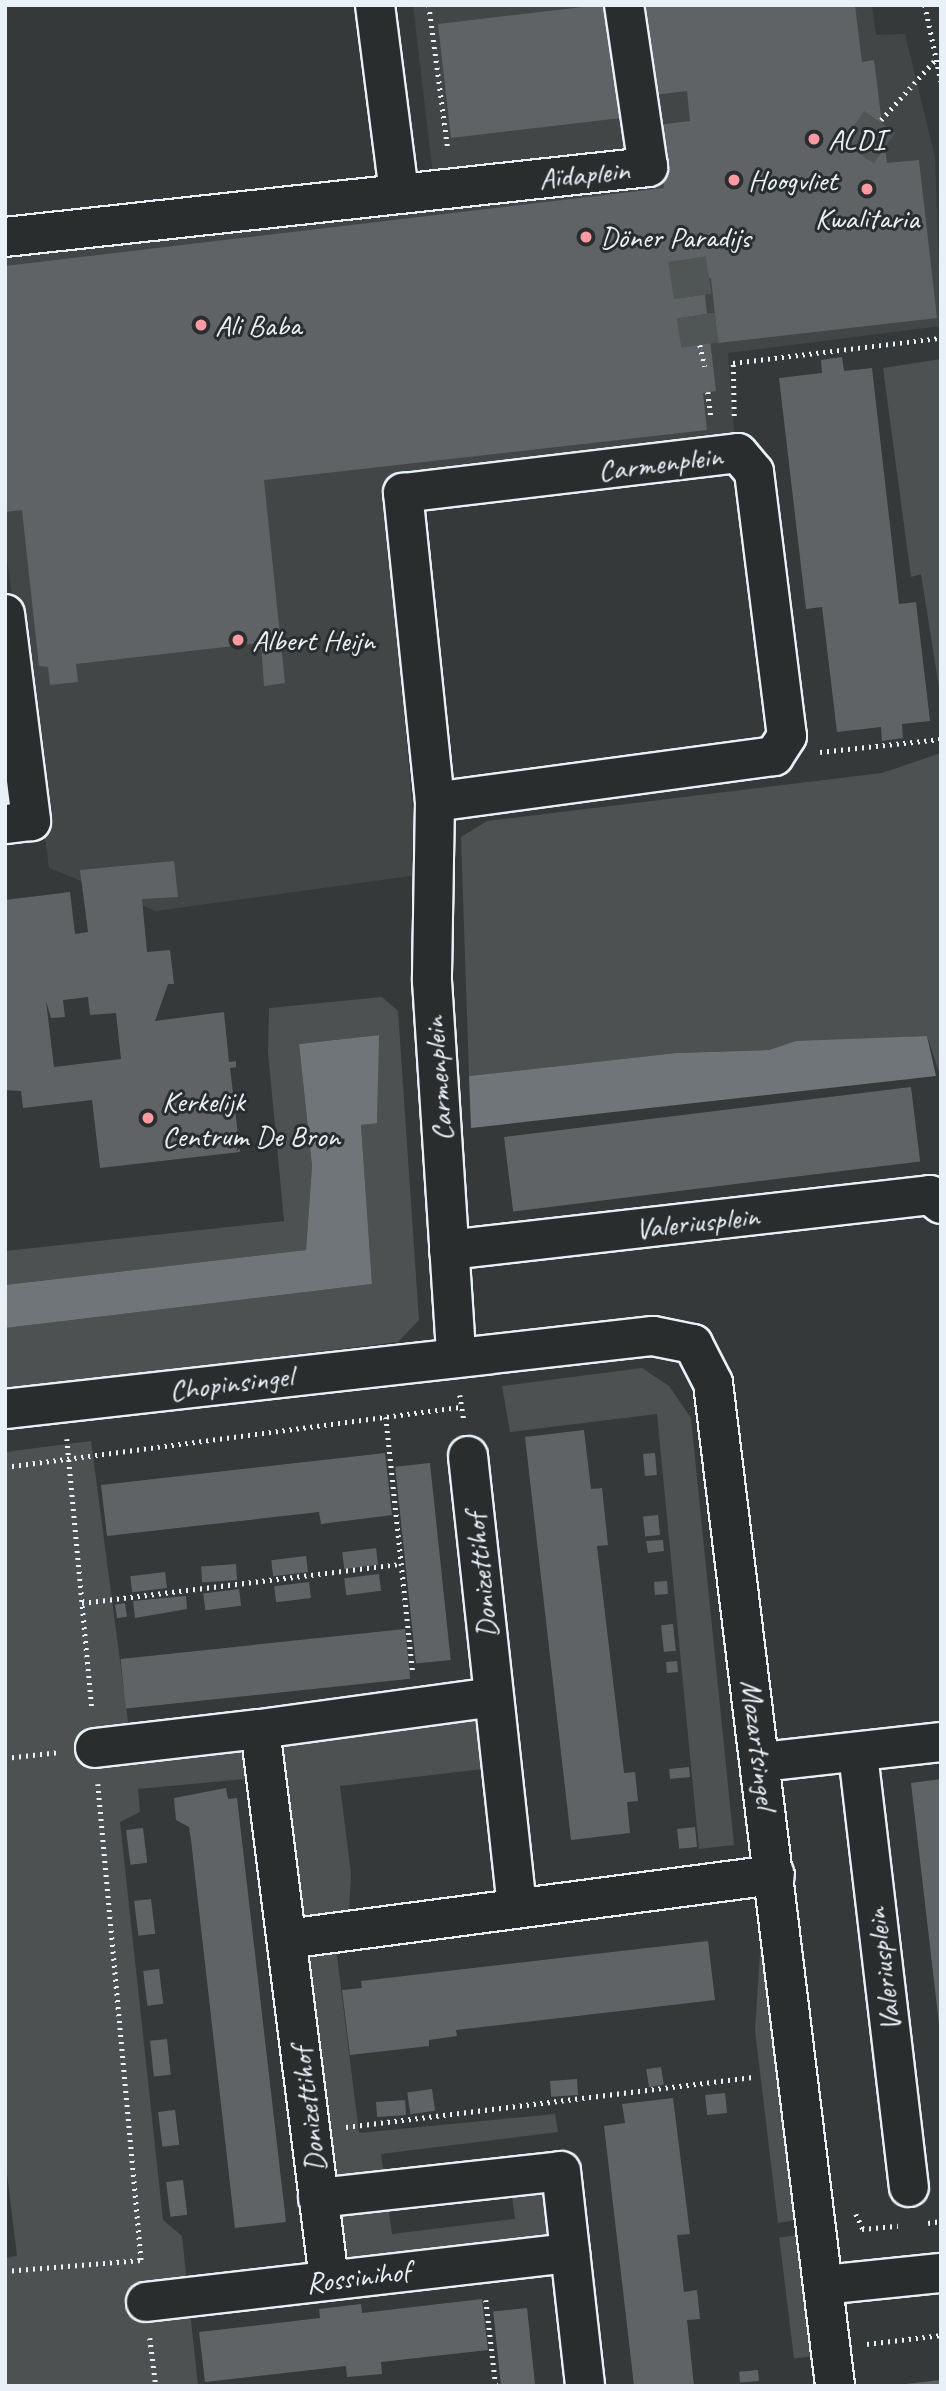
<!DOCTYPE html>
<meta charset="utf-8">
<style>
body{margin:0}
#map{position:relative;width:946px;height:2391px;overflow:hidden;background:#35393a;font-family:Caveat,sans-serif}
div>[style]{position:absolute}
.built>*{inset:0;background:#424647}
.green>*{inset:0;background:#4d5152;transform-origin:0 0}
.water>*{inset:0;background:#707579}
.building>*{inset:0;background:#5f6365;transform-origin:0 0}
.street-tunnel>*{height:38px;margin-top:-19px;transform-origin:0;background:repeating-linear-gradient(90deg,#505556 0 38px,transparent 0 57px)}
.path>*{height:4.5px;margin-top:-2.25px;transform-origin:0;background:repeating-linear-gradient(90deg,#e8f1f8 0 2px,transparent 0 7px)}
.roads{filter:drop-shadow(2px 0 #e8f1f8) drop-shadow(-2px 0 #e8f1f8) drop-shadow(0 2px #e8f1f8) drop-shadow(0 -2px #e8f1f8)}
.street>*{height:38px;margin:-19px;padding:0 19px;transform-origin:19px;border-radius:19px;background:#2a2d2e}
.dots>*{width:19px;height:19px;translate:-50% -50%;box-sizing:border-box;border:4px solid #2a2d2e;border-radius:50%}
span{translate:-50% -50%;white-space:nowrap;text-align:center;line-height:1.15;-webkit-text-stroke:6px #2a2d2e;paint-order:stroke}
.poi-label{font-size:30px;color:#e8f1f8}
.left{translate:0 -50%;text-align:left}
.street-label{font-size:30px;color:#e8f1f8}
.frame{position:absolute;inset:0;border:7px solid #e8f1f8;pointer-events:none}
</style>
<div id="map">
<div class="built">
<div style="clip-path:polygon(413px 5px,872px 5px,876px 35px,905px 34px,935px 157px,941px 326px,728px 353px,735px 442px,385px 486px,418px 875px,156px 911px,49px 868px,5px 544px,5px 251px,436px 201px)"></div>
</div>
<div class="green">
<div style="clip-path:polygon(941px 359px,941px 700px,921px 574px,911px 577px,883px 368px)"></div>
<div style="clip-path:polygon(941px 753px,941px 1078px,927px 1036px,796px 1042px,769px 1050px,676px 1053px,469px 1076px,461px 837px,487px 821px,882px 773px)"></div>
<div style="clip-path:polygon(382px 997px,398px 1011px,419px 1320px,398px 1342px,5px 1390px,5px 1328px,372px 1284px,361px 1125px,377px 1122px,378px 1035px,299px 1044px,312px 1166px,306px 1250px,5px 1285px,5px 1251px,284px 1221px,268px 1052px,269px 1008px)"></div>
<div style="clip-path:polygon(642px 1368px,669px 1386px,691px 1418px,734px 1845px,699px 1849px,657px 1414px,510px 1432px,502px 1386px)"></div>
<div style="clip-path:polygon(91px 1441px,133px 1759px,478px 1716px,483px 1769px,340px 1786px,351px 1874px,349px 1911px,298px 1918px,278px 1776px,138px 1789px,140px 1812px,120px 1822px,163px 2220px,182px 2236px,198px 2386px,5px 2386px,5px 2258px,17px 2256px,5px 2157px,5px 1452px)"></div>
<div style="clip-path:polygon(761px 1938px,796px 2220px,778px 2223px,755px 2030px)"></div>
<div style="clip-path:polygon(336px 1948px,359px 2133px,555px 2114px,558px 2132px,381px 2154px,392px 2234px,515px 2219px,512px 2196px,543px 2192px,550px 2250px,338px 2274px,303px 1950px)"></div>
<div style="left:799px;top:2235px;width:122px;height:20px;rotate:83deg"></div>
</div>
<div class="water">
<div style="clip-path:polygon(379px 1035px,377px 1123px,361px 1125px,372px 1284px,5px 1328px,5px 1285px,306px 1250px,312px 1166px,299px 1044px)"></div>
<div style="clip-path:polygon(927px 1036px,936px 1076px,471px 1128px,469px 1076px,676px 1053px,769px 1050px,796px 1041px)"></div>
</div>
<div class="building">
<div style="clip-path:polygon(600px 5px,608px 5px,621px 118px,451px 138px,438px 24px)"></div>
<div style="clip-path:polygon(643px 5px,855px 5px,862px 62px,874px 60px,887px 163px,919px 160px,937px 318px,718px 343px,711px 278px,703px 279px,716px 391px,703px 393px,707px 430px,264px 480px,285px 683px,264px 686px,261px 643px,76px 664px,78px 682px,50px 685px,48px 667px,39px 666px,22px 510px,5px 512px,5px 266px,664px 188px,657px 125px,690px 121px,687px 91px,654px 95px)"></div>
<div style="clip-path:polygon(842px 357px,844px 371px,872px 368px,899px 604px,916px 602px,930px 721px,902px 724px,903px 738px,882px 741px,881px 727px,837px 732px,822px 607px,806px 609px,779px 378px,822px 373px,821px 360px)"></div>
<div style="clip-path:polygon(evenodd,174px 861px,178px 897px,142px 899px,147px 952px,170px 950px,174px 984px,168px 984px,155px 1021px,224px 1012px,229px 1062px,236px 1061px,236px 1067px,230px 1068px,240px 1152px,100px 1168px,92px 1100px,23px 1108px,21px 1091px,5px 1090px,5px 900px,70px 892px,75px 934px,88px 932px,80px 870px,174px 861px,88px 997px,90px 1015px,116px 1013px,121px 1059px,54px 1067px,46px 1001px,51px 1018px,65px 1017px,63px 1000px,88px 997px)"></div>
<div style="left:911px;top:1087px;width:75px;height:410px;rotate:83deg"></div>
<div style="clip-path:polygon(584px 1430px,591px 1489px,602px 1488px,608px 1545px,597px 1546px,624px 1773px,635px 1772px,638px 1801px,627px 1802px,630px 1833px,571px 1840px,525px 1437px)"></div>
<div style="clip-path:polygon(385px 1453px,392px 1515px,321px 1524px,319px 1512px,107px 1536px,101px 1485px)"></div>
<div style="left:655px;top:1453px;width:22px;height:12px;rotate:85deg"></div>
<div style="left:430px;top:1463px;width:198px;height:35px;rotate:84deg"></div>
<div style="left:658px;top:1515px;width:20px;height:15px;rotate:84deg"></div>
<div style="clip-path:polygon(663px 1540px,664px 1551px,648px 1553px,646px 1541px)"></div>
<div style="left:376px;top:1548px;width:17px;height:34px;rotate:83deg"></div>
<div style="left:306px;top:1556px;width:16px;height:35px;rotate:83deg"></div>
<div style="left:236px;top:1564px;width:16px;height:35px;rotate:86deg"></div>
<div style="left:165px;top:1572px;width:16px;height:35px;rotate:83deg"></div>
<div style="left:379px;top:1574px;width:17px;height:35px;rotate:83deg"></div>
<div style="left:667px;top:1581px;width:13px;height:13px;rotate:86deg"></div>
<div style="left:309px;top:1582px;width:16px;height:35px;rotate:83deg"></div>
<div style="left:239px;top:1589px;width:17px;height:36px;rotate:83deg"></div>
<div style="clip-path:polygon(186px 1596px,187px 1609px,135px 1618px,133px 1601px)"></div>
<div style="left:125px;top:1603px;width:14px;height:10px;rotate:82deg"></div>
<div style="left:673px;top:1624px;width:27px;height:12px;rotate:84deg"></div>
<div style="left:405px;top:1629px;width:50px;height:286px;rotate:84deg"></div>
<div style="left:677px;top:1661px;width:11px;height:11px;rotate:85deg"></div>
<div style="left:689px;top:1767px;width:10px;height:20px;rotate:84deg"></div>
<div style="clip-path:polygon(941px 1779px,941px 2024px,939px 2024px,911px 1783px)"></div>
<div style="clip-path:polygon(226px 1788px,228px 1799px,237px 1798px,286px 2222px,235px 2228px,191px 1840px,189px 1827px,176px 1820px,174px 1798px)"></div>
<div style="left:695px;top:1827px;width:20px;height:18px;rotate:84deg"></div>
<div style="left:143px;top:1828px;width:35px;height:17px;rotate:83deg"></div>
<div style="left:151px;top:1899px;width:35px;height:17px;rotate:83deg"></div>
<div style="clip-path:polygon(708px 1941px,715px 2000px,456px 2030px,457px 2036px,429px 2040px,429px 2046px,350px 2055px,342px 1990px,362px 1988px,361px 1981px)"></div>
<div style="left:159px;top:1969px;width:35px;height:16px;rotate:83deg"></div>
<div style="left:167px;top:2039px;width:36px;height:17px;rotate:84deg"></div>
<div style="left:661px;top:2067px;width:18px;height:15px;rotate:81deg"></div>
<div style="left:577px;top:2079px;width:16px;height:27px;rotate:86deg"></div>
<div style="left:432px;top:2089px;width:22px;height:25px;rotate:82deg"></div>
<div style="left:725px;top:2093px;width:20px;height:20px;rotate:84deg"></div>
<div style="clip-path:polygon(673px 2098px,690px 2234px,677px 2235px,684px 2292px,697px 2290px,700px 2319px,687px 2320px,694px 2386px,634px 2386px,604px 2126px,625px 2123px,622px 2104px)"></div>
<div style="left:405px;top:2100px;width:15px;height:29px;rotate:86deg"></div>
<div style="left:175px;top:2110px;width:35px;height:17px;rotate:83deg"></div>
<div style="left:183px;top:2180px;width:35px;height:17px;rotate:83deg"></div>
<div style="clip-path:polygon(482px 2299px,488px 2350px,381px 2362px,382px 2374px,347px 2377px,346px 2366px,205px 2382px,199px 2332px,320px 2318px,319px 2309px,361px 2304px,362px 2313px)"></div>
<div style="left:527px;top:2308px;width:78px;height:34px;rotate:84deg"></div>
<div style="left:758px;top:2370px;width:11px;height:19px;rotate:85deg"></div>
<div style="clip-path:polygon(941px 2380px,941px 2386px,907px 2386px,906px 2384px)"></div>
</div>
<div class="street-tunnel">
<div style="left:858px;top:153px;width:40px;rotate:-55.1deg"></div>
<div style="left:687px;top:259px;width:87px;rotate:81.4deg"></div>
</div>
<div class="path">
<div style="left:429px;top:5px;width:146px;rotate:82.5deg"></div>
<div style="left:925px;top:5px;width:78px;rotate:78.1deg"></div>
<div style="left:881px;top:120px;width:82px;rotate:-48deg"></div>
<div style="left:700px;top:345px;width:22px;rotate:77deg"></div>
<div style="left:708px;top:392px;width:25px;rotate:83deg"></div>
<div style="left:734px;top:416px;width:53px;rotate:-91.1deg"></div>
<div style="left:733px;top:363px;width:209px;rotate:-6.9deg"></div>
<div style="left:820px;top:752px;width:122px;rotate:-6.1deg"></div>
<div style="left:460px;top:1395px;width:26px;rotate:81deg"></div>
<div style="left:386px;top:1417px;width:256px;rotate:84deg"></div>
<div style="left:67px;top:1439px;width:271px;rotate:84.7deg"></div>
<div style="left:5px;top:1467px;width:461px;rotate:-7.5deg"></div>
<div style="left:82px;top:1603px;width:319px;rotate:-7deg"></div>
<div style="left:5px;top:1758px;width:55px;rotate:-6.2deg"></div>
<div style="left:98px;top:1784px;width:481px;rotate:84.8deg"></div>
<div style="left:346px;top:2127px;width:412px;rotate:-7deg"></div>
<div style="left:856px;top:2214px;width:17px;rotate:65deg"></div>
<div style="left:928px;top:2223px;width:13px;rotate:-9deg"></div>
<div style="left:862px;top:2229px;width:36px;rotate:-5deg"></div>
<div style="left:5px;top:2271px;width:137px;rotate:-4.6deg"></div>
<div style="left:486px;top:2300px;width:87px;rotate:83.4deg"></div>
<div style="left:150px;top:2338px;width:48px;rotate:82.9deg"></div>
<div style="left:867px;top:2344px;width:75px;rotate:-6.9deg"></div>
</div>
<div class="roads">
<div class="street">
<div style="left:375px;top:5px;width:190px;rotate:82.7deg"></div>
<div style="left:5px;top:237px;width:647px;rotate:-6.21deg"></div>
<div style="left:648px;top:167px;width:164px;rotate:-98.4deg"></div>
<div style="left:5px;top:614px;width:209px;rotate:82.8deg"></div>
<div style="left:31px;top:821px;width:26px;rotate:173deg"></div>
<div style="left:435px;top:802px;width:311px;rotate:-95.9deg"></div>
<div style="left:403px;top:493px;width:337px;rotate:-6.8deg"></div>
<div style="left:738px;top:453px;width:25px;rotate:50deg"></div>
<div style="left:754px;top:472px;width:266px;rotate:82.9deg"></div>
<div style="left:787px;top:736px;width:24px;rotate:123deg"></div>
<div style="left:774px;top:756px;width:342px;rotate:172.3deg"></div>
<div style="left:435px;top:802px;width:179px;rotate:91deg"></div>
<div style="left:432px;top:981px;width:376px;rotate:86.3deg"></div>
<div style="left:449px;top:1250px;width:484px;rotate:-6.5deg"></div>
<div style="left:930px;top:1195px;width:14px;rotate:39deg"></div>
<div style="left:5px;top:1409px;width:652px;rotate:-6.43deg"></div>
<div style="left:653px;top:1336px;width:41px;rotate:11.3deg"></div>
<div style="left:693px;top:1344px;width:44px;rotate:62.9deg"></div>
<div style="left:713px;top:1383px;width:1010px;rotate:83.06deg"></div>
<div style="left:468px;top:1456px;width:453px;rotate:83.8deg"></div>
<div style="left:260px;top:1729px;width:235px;rotate:-7.8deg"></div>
<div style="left:95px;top:1748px;width:166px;rotate:-6.6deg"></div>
<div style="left:260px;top:1729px;width:555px;rotate:82.86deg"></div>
<div style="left:858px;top:1754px;width:436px;rotate:83.3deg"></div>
<div style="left:762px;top:1762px;width:180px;rotate:-6.4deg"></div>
<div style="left:287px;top:1939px;width:492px;rotate:-7.5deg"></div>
<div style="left:318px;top:2198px;width:244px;rotate:-6.3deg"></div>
<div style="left:561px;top:2171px;width:216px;rotate:83.6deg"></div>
<div style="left:824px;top:2285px;width:118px;rotate:-5.9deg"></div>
<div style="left:146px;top:2302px;width:427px;rotate:-6.6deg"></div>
</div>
</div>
<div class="dots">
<div style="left:814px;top:139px;background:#ff9aa2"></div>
<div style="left:734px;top:180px;background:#ff9aa2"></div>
<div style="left:867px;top:189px;background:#ff9aa2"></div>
<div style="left:586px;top:237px;background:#ff9aa2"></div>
<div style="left:201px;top:325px;background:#ff9aa2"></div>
<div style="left:238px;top:640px;background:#ff9aa2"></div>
<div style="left:148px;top:1118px;background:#ff9aa2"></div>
</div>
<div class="poi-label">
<span class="left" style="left:828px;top:139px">ALDI</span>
<span class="left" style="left:748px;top:180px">Hoogvliet</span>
<span style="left:867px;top:218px">Kwalitaria</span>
<span class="left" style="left:600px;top:237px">Döner Paradijs</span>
<span class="left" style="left:215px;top:325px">Ali Baba</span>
<span class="left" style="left:252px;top:640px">Albert Heijn</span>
<span class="left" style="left:162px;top:1118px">Kerkelijk<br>Centrum De Bron</span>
</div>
<div class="street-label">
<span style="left:584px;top:174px;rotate:-6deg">Aïdaplein</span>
<span style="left:660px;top:463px;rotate:-7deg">Carmenplein</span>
<span style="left:438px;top:1079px;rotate:-94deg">Carmenplein</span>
<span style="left:697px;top:1222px;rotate:-6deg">Valeriusplein</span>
<span style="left:231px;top:1383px;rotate:-7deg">Chopinsingel</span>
<span style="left:481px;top:1576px;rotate:-96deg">Donizettihof</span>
<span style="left:759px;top:1744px;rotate:83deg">Mozartsingel</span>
<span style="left:883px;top:1970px;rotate:-97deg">Valeriusplein</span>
<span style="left:308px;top:2110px;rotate:-97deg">Donizettihof</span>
<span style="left:358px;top:2277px;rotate:-7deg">Rossinihof</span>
</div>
<div class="frame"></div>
</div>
